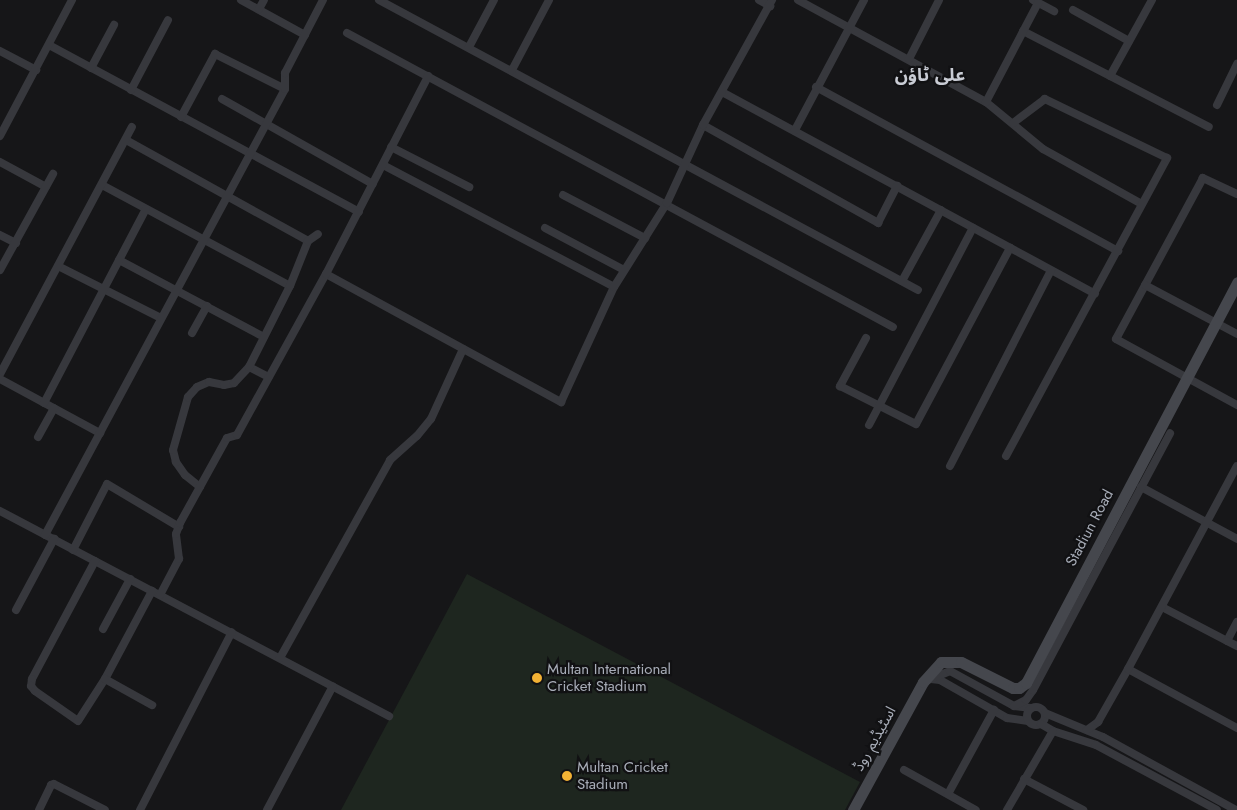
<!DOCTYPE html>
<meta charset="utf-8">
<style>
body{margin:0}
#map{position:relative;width:1237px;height:810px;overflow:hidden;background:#161618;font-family:Jost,"Noto Sans Arabic",sans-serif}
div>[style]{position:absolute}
.green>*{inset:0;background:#1e261f}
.street>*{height:8px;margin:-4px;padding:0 4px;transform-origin:4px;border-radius:4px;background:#37383d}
.street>.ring{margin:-4px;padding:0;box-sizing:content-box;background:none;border:8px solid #37383d;border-radius:50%}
.secondary>*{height:11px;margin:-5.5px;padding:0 5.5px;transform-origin:5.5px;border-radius:5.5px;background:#45474d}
.dots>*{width:14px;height:14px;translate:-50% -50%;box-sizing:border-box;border:2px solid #111113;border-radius:50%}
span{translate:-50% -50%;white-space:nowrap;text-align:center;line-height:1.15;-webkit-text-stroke:4.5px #111113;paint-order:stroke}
.street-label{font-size:15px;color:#a8adb8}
.poi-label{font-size:15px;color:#a8adb8}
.left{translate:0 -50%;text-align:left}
.quarter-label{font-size:18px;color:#c9ccd4;font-weight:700}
</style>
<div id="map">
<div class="green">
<div style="clip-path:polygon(467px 574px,860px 782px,845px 810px,341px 810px)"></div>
</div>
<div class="street">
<div style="left:241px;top:0;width:73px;rotate:28.7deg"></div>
<div style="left:379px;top:0;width:612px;rotate:28.28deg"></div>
<div style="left:759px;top:0;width:13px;rotate:29deg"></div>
<div style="left:798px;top:0;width:214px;rotate:28.5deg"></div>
<div style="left:986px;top:102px;width:74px;rotate:39.5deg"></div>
<div style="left:1043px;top:149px;width:113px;rotate:29.1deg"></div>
<div style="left:1033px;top:0;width:24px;rotate:28deg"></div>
<div style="left:259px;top:9px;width:10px;rotate:-61deg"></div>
<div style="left:1073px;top:10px;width:64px;rotate:29deg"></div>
<div style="left:1023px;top:31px;width:209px;rotate:27.3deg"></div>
<div style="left:347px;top:33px;width:620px;rotate:28.3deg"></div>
<div style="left:49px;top:45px;width:352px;rotate:28.3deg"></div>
<div style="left:469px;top:47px;width:53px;rotate:-62deg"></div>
<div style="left:0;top:51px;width:41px;rotate:27.8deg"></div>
<div style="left:909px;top:59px;width:66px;rotate:-63deg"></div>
<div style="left:91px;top:68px;width:49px;rotate:-61.9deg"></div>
<div style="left:512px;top:70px;width:79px;rotate:-62.1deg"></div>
<div style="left:1110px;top:76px;width:87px;rotate:-61.1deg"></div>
<div style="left:816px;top:87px;width:344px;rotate:28.5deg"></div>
<div style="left:131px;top:90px;width:79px;rotate:-62.1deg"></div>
<div style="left:722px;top:92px;width:424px;rotate:28.4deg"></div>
<div style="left:222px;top:99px;width:173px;rotate:29.4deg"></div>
<div style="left:986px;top:102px;width:112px;rotate:-62.3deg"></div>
<div style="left:1217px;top:105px;width:46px;rotate:-64deg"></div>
<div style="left:181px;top:117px;width:72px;rotate:-61.6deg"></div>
<div style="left:215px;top:54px;width:78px;rotate:26.6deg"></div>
<div style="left:703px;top:125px;width:201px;rotate:29.2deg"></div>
<div style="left:878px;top:223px;width:42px;rotate:-62.8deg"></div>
<div style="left:795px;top:130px;width:147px;rotate:-62deg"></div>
<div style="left:0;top:136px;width:154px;rotate:-62.1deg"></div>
<div style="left:126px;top:140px;width:208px;rotate:29deg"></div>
<div style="left:391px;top:147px;width:88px;rotate:27.1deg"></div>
<div style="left:0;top:162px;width:52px;rotate:28.5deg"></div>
<div style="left:383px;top:165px;width:261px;rotate:27.8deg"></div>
<div style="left:102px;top:185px;width:213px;rotate:28.2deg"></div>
<div style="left:1237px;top:194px;width:38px;rotate:-155deg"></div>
<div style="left:1203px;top:178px;width:183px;rotate:118.4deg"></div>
<div style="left:1116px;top:339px;width:138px;rotate:28.6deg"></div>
<div style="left:563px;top:195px;width:93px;rotate:27.7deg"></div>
<div style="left:545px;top:228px;width:89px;rotate:28deg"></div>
<div style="left:0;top:235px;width:18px;rotate:27deg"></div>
<div style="left:119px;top:260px;width:164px;rotate:28deg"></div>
<div style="left:58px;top:266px;width:115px;rotate:26.8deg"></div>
<div style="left:0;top:270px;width:110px;rotate:-61.1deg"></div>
<div style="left:326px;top:274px;width:268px;rotate:28.6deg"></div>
<div style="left:561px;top:402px;width:127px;rotate:-65.3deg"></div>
<div style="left:614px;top:287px;width:99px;rotate:-57.8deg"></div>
<div style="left:667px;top:203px;width:86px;rotate:-65.2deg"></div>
<div style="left:703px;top:125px;width:143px;rotate:-61.1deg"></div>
<div style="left:902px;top:281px;width:81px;rotate:-61.2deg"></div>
<div style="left:1145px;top:285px;width:104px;rotate:28deg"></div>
<div style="left:192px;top:333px;width:31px;rotate:-61deg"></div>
<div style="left:866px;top:338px;width:55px;rotate:118.4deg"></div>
<div style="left:840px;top:386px;width:85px;rotate:26.6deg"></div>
<div style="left:916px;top:424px;width:200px;rotate:-61.9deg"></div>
<div style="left:249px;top:367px;width:22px;rotate:27deg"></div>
<div style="left:0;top:374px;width:280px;rotate:-61.9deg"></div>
<div style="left:0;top:379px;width:114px;rotate:28.4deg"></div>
<div style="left:44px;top:403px;width:219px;rotate:-62.3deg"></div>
<div style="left:869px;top:425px;width:223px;rotate:-62.2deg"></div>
<div style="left:38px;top:437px;width:33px;rotate:-61deg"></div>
<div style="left:1006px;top:456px;width:339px;rotate:-61.6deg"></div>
<div style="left:1167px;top:158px;width:136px;rotate:-154.2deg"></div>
<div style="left:1045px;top:99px;width:40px;rotate:143deg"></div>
<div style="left:950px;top:466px;width:220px;rotate:-62.7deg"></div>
<div style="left:200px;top:487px;width:19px;rotate:-141deg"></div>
<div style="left:185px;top:475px;width:16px;rotate:-125deg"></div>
<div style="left:176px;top:462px;width:12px;rotate:-104deg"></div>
<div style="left:173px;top:450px;width:55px;rotate:-74.2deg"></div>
<div style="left:188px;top:397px;width:13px;rotate:-48deg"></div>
<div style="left:197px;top:387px;width:13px;rotate:-23deg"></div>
<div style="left:209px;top:382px;width:15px;rotate:11deg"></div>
<div style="left:224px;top:385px;width:10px;rotate:-11deg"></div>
<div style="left:234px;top:383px;width:22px;rotate:-47deg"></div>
<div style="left:249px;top:367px;width:91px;rotate:-63.2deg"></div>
<div style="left:290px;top:286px;width:48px;rotate:-68.2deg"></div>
<div style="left:308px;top:241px;width:12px;rotate:-35deg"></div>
<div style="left:1141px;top:487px;width:109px;rotate:28.4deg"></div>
<div style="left:0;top:511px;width:440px;rotate:27.8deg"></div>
<div style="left:45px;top:535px;width:506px;rotate:-61.71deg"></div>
<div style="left:285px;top:89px;width:16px;rotate:-90deg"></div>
<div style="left:285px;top:73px;width:82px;rotate:-62.5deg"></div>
<div style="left:73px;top:550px;width:74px;rotate:-62.7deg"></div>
<div style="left:107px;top:484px;width:84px;rotate:30.8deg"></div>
<div style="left:95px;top:561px;width:134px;rotate:118.1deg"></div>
<div style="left:32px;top:679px;width:7px;rotate:98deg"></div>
<div style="left:31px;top:686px;width:6px;rotate:51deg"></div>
<div style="left:35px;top:691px;width:52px;rotate:34.9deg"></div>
<div style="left:78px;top:721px;width:50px;rotate:-57.3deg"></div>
<div style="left:105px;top:679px;width:100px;rotate:-61.9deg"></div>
<div style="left:160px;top:595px;width:41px;rotate:-62.2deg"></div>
<div style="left:179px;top:559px;width:25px;rotate:-97deg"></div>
<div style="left:176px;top:534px;width:12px;rotate:-70deg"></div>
<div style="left:180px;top:523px;width:97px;rotate:-61.1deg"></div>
<div style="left:227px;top:438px;width:10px;rotate:-17deg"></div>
<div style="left:237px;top:435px;width:184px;rotate:-61.1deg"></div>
<div style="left:326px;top:274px;width:223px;rotate:-62.7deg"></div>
<div style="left:1162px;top:607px;width:73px;rotate:27.6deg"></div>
<div style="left:16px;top:610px;width:81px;rotate:-61.8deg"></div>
<div style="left:1237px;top:622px;width:21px;rotate:118deg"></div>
<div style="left:1227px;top:641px;width:11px;rotate:27deg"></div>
<div style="left:103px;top:629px;width:57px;rotate:-61.6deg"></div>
<div style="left:280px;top:658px;width:227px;rotate:-60.9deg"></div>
<div style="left:390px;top:460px;width:36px;rotate:-42deg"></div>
<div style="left:417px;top:436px;width:22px;rotate:-51deg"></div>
<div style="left:431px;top:419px;width:77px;rotate:-65.4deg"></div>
<div style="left:1128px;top:669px;width:124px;rotate:28.4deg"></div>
<div style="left:105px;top:679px;width:54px;rotate:29deg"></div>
<div style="left:931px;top:679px;width:9px;rotate:6deg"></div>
<div style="left:940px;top:680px;width:77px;rotate:29.6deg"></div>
<div style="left:1007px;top:718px;width:21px;rotate:8deg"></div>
<div style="left:928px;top:680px;width:24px;rotate:-22deg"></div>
<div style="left:950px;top:671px;width:73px;rotate:28.7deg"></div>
<div style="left:1014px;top:706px;width:17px;rotate:7deg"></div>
<div style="left:1014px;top:706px;width:13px;rotate:-27deg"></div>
<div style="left:1026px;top:700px;width:12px;rotate:-55deg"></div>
<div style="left:1033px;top:690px;width:291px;rotate:-61.9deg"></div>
<div class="ring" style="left:1027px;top:707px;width:10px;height:10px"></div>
<div style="left:1045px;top:713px;width:63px;rotate:22.5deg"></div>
<div style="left:1103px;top:737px;width:152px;rotate:28.8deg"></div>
<div style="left:1041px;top:724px;width:14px;rotate:30deg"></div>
<div style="left:1053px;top:731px;width:45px;rotate:18deg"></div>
<div style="left:1096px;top:745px;width:137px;rotate:28.2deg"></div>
<div style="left:1087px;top:730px;width:14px;rotate:-36deg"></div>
<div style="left:1098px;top:722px;width:61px;rotate:-60.5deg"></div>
<div style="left:1128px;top:669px;width:230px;rotate:-61.8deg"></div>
<div style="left:904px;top:770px;width:82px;rotate:29.1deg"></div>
<div style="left:1024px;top:779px;width:67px;rotate:27.7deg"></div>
<div style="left:948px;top:794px;width:96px;rotate:-61.3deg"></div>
<div style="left:39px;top:810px;width:28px;rotate:-64deg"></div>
<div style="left:51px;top:785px;width:3px;rotate:-18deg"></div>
<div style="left:54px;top:784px;width:57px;rotate:27deg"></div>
<div style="left:140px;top:810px;width:200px;rotate:-62.7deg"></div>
<div style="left:267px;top:810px;width:140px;rotate:-62deg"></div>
<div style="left:1007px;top:810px;width:91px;rotate:-59.8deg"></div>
</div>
<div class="secondary">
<div style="left:853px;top:810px;width:146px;rotate:-61.3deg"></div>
<div style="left:923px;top:682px;width:27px;rotate:-48deg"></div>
<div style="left:941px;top:662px;width:20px"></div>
<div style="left:961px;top:662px;width:58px;rotate:26.6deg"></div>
<div style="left:1013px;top:688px;width:6px"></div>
<div style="left:1019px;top:688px;width:9px;rotate:-36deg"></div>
<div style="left:1026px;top:683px;width:453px;rotate:-62.2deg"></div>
</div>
<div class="dots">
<div style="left:537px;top:678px;background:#f2b134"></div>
<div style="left:567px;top:776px;background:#f2b134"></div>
</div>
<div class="street-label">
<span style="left:1090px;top:528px;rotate:-62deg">Stadiun Road</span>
<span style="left:875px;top:739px;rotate:-61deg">اسٹیڈیم روڈ</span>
</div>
<div class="poi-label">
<span class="left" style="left:547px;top:678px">Multan International<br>Cricket Stadium</span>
<span class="left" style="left:577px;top:776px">Multan Cricket<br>Stadium</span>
</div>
<div class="quarter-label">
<span style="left:930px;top:75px">علی ٹاؤن</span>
</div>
</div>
